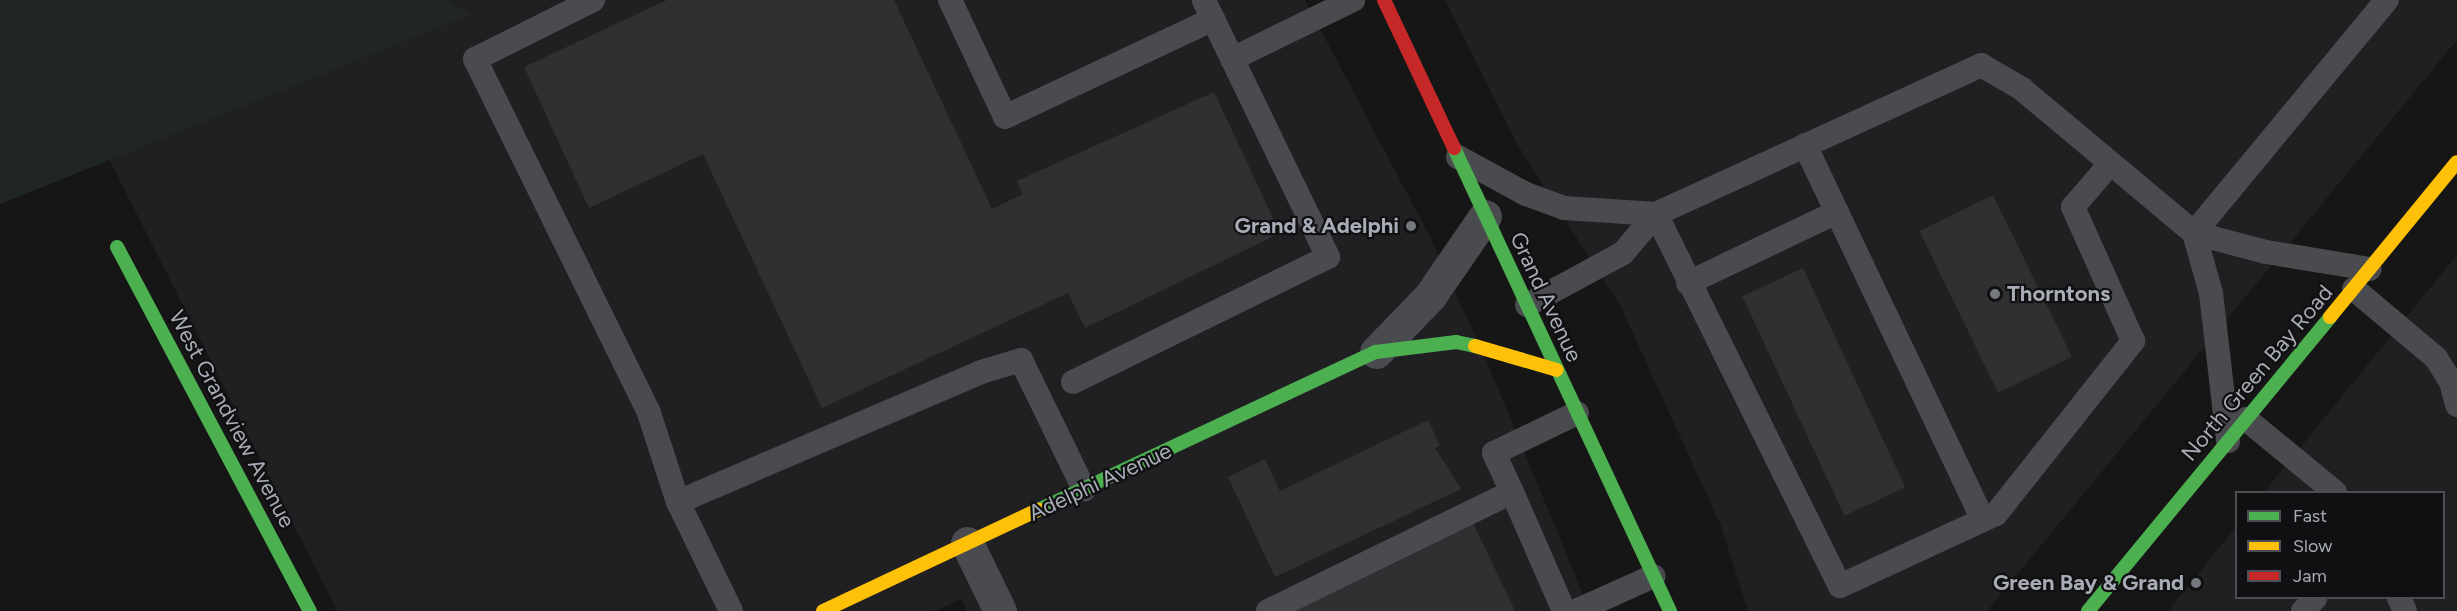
<!DOCTYPE html>
<style>
body{margin:0}
#map{position:relative;width:2457px;height:611px;overflow:hidden;background:#161616;font-family:Figtree,sans-serif}
div>[style]{position:absolute}
.built>*{inset:0;background:#202022}
.green>*{inset:0;background:#202621}
.building>*{inset:0;background:#303032;transform-origin:0 0}
.lane>*{height:24px;margin:-12px;padding:0 12px;transform-origin:12px;border-radius:12px;background:#4a4b4f}
.street>*{height:33px;margin:-16.5px;padding:0 16.5px;transform-origin:16.5px;border-radius:16.5px;background:#4a4b4f}
.fast>*{height:14px;margin:-7px;padding:0 7px;transform-origin:7px;border-radius:7px;background:#4caf50}
.slow>*{height:14px;margin:-7px;padding:0 7px;transform-origin:7px;border-radius:7px;background:#ffc107}
.jam>*{height:14px;margin:-7px;padding:0 7px;transform-origin:7px;border-radius:7px;background:#c62828}
.dots>*{width:16px;height:16px;translate:-50% -50%;box-sizing:border-box;border:3px solid #101012;border-radius:50%}
span{translate:-50% -50%;white-space:nowrap;text-align:center;line-height:1.15;-webkit-text-stroke:4.5px #101012;paint-order:stroke}
.poi-label{font-size:22px;color:#a8acb6;font-weight:700}
.right{translate:-100% -50%;text-align:right}
.left{translate:0 -50%;text-align:left}
.street-label{font-size:22px;color:#a8acb6}
.legend{position:absolute;left:2235px;top:491px;width:210px;height:108px;box-sizing:border-box;background:#101012;border:2px solid #4d4e54;margin:0;padding:8px 10px;list-style:none;font-size:18px;color:#a8acb6}
.legend li{display:flex;align-items:center;gap:12px;height:30px}
.legend b{width:30px;border:2px solid #4d4e54}
</style>
<div id="map">
<div class="built">
<div style="clip-path:polygon(402px 0,1305px 0,1431px 239px,1484px 355px,1590px 611px,967px 611px,961px 599px,935px 611px,337px 611px,103px 147px)"></div>
<div style="clip-path:polygon(1445px 0,2457px 0,2457px 40px,1987px 611px,1748px 611px,1721px 526px,1621px 307px,1517px 144px)"></div>
<div style="clip-path:polygon(2457px 255px,2457px 611px,2168px 611px,2236px 527px,2236px 598px,2444px 598px,2444px 492px,2264px 492px)"></div>
</div>
<div class="green">
<div style="clip-path:polygon(0 0,448px 0,470px 15px,0 204px)"></div>
</div>
<div class="building">
<div style="clip-path:polygon(667px 0,894px 0,992px 209px,1023px 194px,1017px 181px,1214px 92px,1280px 233px,1085px 328px,1068px 293px,822px 408px,703px 154px,589px 208px,524px 67px)"></div>
<div style="left:1993px;top:195px;width:180px;height:82px;rotate:64deg"></div>
<div style="left:1803px;top:268px;width:242px;height:67px;rotate:65deg"></div>
<div style="clip-path:polygon(1428px 420px,1440px 446px,1435px 448px,1461px 489px,1275px 577px,1228px 477px,1265px 459px,1280px 491px)"></div>
<div style="clip-path:polygon(1473px 523px,1515px 611px,1286px 611px)"></div>
</div>
<div class="lane">
<div style="left:593px;top:0;width:132px;rotate:153.4deg"></div>
<div style="left:475px;top:59px;width:394px;rotate:63.8deg"></div>
<div style="left:649px;top:413px;width:94px;rotate:72deg"></div>
<div style="left:950px;top:0;width:129px;rotate:64.8deg"></div>
<div style="left:1005px;top:117px;width:230px;rotate:-25.2deg"></div>
<div style="left:1232px;top:59px;width:135px;rotate:-26deg"></div>
<div style="left:1805px;top:145px;width:415px;rotate:64.6deg"></div>
<div style="left:1458px;top:157px;width:77px;rotate:28.6deg"></div>
<div style="left:1526px;top:194px;width:40px;rotate:20.2deg"></div>
<div style="left:1564px;top:208px;width:92px;rotate:3.7deg"></div>
<div style="left:1656px;top:214px;width:415px;rotate:63.7deg"></div>
<div style="left:1840px;top:586px;width:172px;rotate:-24.8deg"></div>
<div style="left:1996px;top:514px;width:221px;rotate:-51.6deg"></div>
<div style="left:2133px;top:341px;width:147px;rotate:-114.1deg"></div>
<div style="left:2073px;top:207px;width:57px;rotate:-49.3deg"></div>
<div style="left:2194px;top:233px;width:303px;rotate:-50.4deg"></div>
<div style="left:2194px;top:233px;width:62px;rotate:74.2deg"></div>
<div style="left:2211px;top:293px;width:149px;rotate:83.4deg"></div>
<div style="left:1688px;top:283px;width:165px;rotate:-25.5deg"></div>
<div style="left:2354px;top:289px;width:107px;rotate:40.1deg"></div>
<div style="left:2436px;top:358px;width:28px;rotate:58deg"></div>
<div style="left:2451px;top:382px;width:24px;rotate:75deg"></div>
<div style="left:1527px;top:305px;width:109px;rotate:-28.4deg"></div>
<div style="left:1623px;top:253px;width:51px;rotate:-49.8deg"></div>
<div style="left:1656px;top:214px;width:358px;rotate:-24.6deg"></div>
<div style="left:1981px;top:65px;width:48px;rotate:30.3deg"></div>
<div style="left:2022px;top:89px;width:224px;rotate:39.9deg"></div>
<div style="left:2194px;top:233px;width:74px;rotate:14.8deg"></div>
<div style="left:2266px;top:252px;width:105px;rotate:9.3deg"></div>
<div style="left:1073px;top:382px;width:284px;rotate:-26.1deg"></div>
<div style="left:1328px;top:257px;width:285px;rotate:-115.8deg"></div>
<div style="left:2246px;top:419px;width:115px;rotate:39.4deg"></div>
<div style="left:1512px;top:492px;width:130px;rotate:66.4deg"></div>
<div style="left:2399px;top:598px;width:14px;rotate:65deg"></div>
<div style="left:731px;top:611px;width:121px;rotate:-115.9deg"></div>
<div style="left:678px;top:502px;width:330px;rotate:-23.2deg"></div>
<div style="left:981px;top:372px;width:42px;rotate:-16.7deg"></div>
<div style="left:1021px;top:360px;width:144px;rotate:64deg"></div>
<div style="left:1268px;top:611px;width:271px;rotate:-26deg"></div>
<div style="left:1512px;top:492px;width:43px;rotate:-114.8deg"></div>
<div style="left:1494px;top:453px;width:92px;rotate:-25.7deg"></div>
<div style="left:1576px;top:611px;width:85px;rotate:-24.2deg"></div>
<div style="left:2303px;top:611px;width:18px;rotate:-47deg"></div>
</div>
<div class="street">
<div style="left:1376px;top:352px;width:78px;rotate:-46deg"></div>
<div style="left:1430px;top:296px;width:97px;rotate:-55.5deg"></div>
<div style="left:967px;top:543px;width:76px;rotate:64.1deg"></div>
</div>
<div class="fast">
<div style="left:1454px;top:148px;width:511px;rotate:64.99deg"></div>
<div style="left:117px;top:247px;width:412px;rotate:62.1deg"></div>
<div style="left:1038px;top:510px;width:373px;rotate:-25.1deg"></div>
<div style="left:1376px;top:352px;width:81px;rotate:-7.1deg"></div>
<div style="left:1456px;top:342px;width:19px;rotate:12deg"></div>
<div style="left:2088px;top:611px;width:381px;rotate:-50.5deg"></div>
</div>
<div class="slow">
<div style="left:2330px;top:317px;width:200px;rotate:-50.7deg"></div>
<div style="left:1475px;top:346px;width:85px;rotate:16.3deg"></div>
<div style="left:823px;top:611px;width:238px;rotate:-25.2deg"></div>
</div>
<div class="jam">
<div style="left:1384px;top:0;width:164px;rotate:64.7deg"></div>
</div>
<div class="dots">
<div style="left:1411px;top:226px;background:#75787e"></div>
<div style="left:1995px;top:294px;background:#75787e"></div>
<div style="left:2196px;top:583px;background:#75787e"></div>
</div>
<div class="poi-label">
<span class="right" style="left:1399px;top:226px">Grand &amp; Adelphi</span>
<span class="left" style="left:2007px;top:294px">Thorntons</span>
<span class="right" style="left:2184px;top:583px">Green Bay &amp; Grand</span>
</div>
<div class="street-label">
<span style="left:1546px;top:297px;rotate:65deg">Grand Avenue</span>
<span style="left:2257px;top:373px;rotate:-50deg">North Green Bay Road</span>
<span style="left:232px;top:419px;rotate:62deg">West Grandview Avenue</span>
<span style="left:1100px;top:482px;rotate:-25deg">Adelphi Avenue</span>
</div>
<ul class="legend">
<li><b style="height:8px;background:#4caf50"></b>Fast</li>
<li><b style="height:8px;background:#ffc107"></b>Slow</li>
<li><b style="height:8px;background:#c62828"></b>Jam</li>
</ul>
</div>
